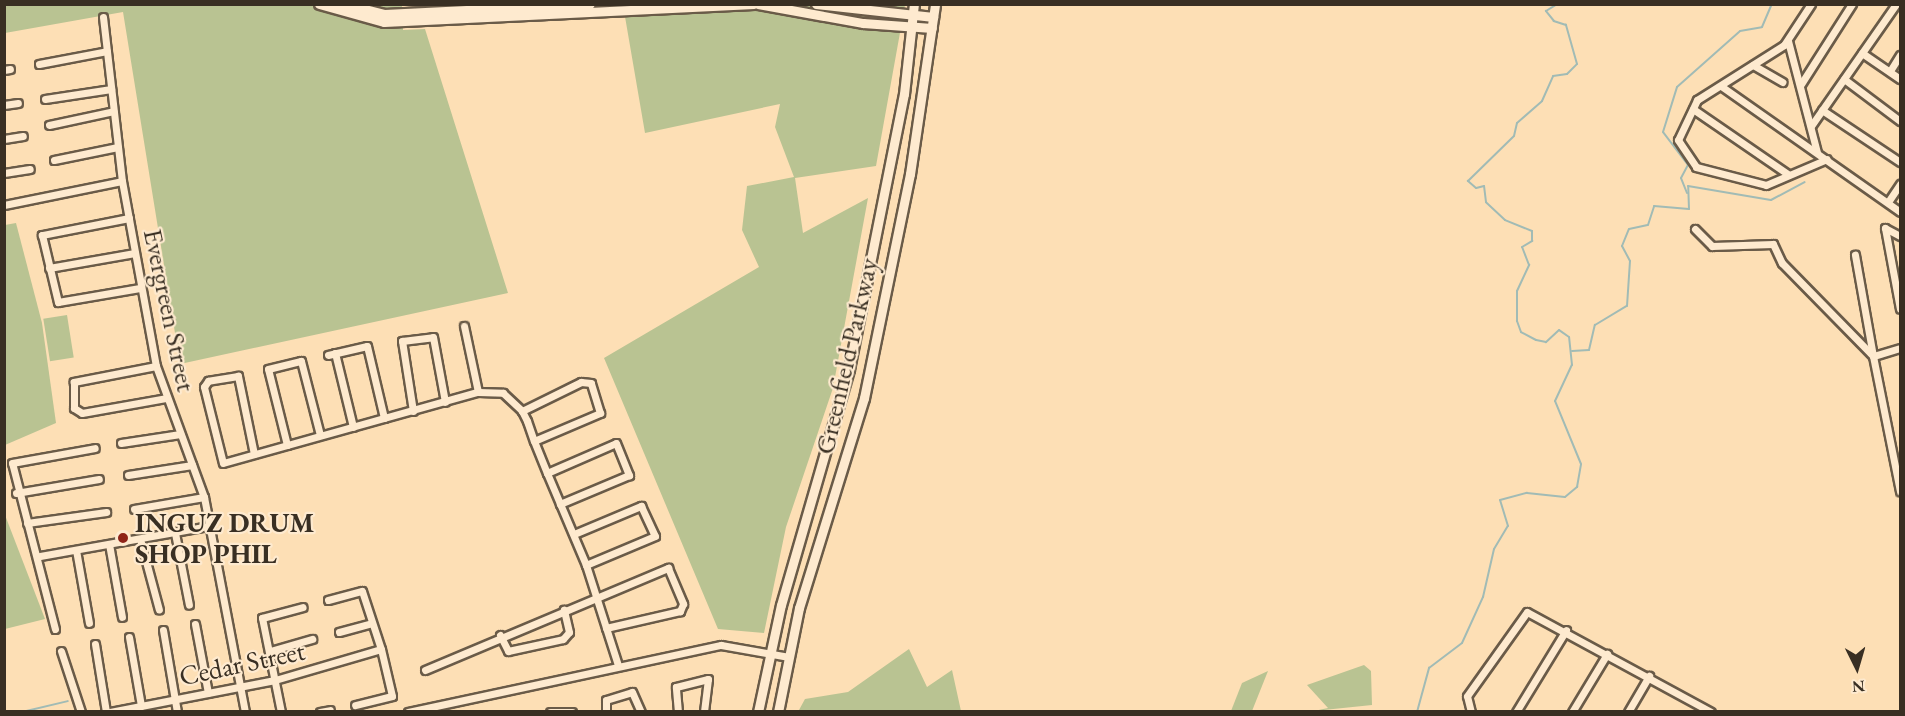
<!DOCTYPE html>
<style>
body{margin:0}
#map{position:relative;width:1905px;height:716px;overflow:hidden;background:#fddfb5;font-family:"EB Garamond",serif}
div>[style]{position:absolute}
.green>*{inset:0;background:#b9c392;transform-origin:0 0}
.stream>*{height:2px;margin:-1px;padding:0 1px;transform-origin:1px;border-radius:1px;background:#a1bbb5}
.roads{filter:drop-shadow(2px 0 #6a5b48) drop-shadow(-2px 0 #6a5b48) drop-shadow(0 2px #6a5b48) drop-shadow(0 -2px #6a5b48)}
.street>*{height:7px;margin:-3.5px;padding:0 3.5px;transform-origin:3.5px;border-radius:3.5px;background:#feeacf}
.secondary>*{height:9px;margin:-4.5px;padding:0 4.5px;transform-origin:4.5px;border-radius:4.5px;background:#feeacf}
.dots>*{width:16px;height:16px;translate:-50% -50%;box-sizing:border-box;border:3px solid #feeacf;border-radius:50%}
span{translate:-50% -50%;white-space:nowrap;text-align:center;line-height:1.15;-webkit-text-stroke:4.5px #feeacf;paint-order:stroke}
.street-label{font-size:27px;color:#392f23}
.poi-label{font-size:27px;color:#392f23;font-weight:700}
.left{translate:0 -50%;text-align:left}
.frame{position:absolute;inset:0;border:6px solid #392f23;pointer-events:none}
.north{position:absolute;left:1827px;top:638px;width:60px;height:60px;-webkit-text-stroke:4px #feeacf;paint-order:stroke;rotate:175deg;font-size:16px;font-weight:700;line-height:24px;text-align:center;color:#392f23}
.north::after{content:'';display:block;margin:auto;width:21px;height:27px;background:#392f23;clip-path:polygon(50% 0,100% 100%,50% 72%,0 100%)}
</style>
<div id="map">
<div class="green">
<div style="clip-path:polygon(5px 5px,402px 5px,403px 30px,425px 29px,508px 293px,180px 364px,123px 12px,5px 33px)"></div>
<div style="clip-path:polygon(623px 5px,905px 5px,876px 166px,795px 178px,803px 233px,868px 198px,833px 388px,786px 527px,764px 633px,718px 629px,604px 358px,759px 267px,742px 230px,747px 186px,794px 177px,775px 127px,780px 104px,645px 133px)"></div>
<div style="clip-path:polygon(16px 223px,42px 323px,56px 423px,5px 445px,5px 225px)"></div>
<div style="left:67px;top:315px;width:43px;height:24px;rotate:81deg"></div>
<div style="clip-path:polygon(5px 515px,45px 619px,5px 629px,4px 629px)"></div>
<div style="clip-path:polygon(909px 649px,927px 687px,952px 670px,961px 711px,799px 710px,805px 699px,848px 692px)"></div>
<div style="clip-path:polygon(1364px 665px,1371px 671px,1372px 705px,1314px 711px,1328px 708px,1307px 685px)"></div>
<div style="clip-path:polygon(1268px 671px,1252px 711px,1231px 711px,1242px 683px)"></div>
</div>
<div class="stream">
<div style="left:1687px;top:193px;width:16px;rotate:-112deg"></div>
<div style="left:1681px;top:178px;width:15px;rotate:-62deg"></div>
<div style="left:1688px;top:165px;width:41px;rotate:-127.1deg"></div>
<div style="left:1663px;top:132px;width:47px;rotate:-72.7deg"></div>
<div style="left:1677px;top:87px;width:84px;rotate:-41.6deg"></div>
<div style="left:1740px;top:31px;width:22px;rotate:-10deg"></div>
<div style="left:1762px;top:27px;width:25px;rotate:-67deg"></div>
<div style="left:1572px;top:351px;width:17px;rotate:-3deg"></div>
<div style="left:1589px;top:350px;width:26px;rotate:-77deg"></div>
<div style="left:1595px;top:325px;width:37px;rotate:-31deg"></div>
<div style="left:1627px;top:306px;width:45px;rotate:-86.2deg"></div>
<div style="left:1630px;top:261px;width:17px;rotate:-118deg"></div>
<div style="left:1622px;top:246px;width:18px;rotate:-68deg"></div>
<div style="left:1629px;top:229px;width:19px;rotate:-12deg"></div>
<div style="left:1648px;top:225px;width:20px;rotate:-72deg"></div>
<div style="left:1654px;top:206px;width:35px;rotate:5deg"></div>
<div style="left:1689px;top:209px;width:23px;rotate:-92deg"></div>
<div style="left:1688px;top:186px;width:84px;rotate:9.6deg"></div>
<div style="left:1771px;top:200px;width:38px;rotate:-28deg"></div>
<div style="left:22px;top:712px;width:47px;rotate:-13.4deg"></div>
<div style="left:1417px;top:712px;width:46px;rotate:-74.7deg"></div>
<div style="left:1429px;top:668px;width:41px;rotate:-37.1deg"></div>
<div style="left:1462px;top:643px;width:51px;rotate:-65.5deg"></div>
<div style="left:1483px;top:597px;width:49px;rotate:-77.1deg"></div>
<div style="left:1494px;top:549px;width:27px;rotate:-59deg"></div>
<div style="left:1508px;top:526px;width:27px;rotate:-107deg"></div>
<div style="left:1500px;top:500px;width:28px;rotate:-15deg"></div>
<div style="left:1527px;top:493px;width:38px;rotate:6deg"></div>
<div style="left:1565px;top:497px;width:16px;rotate:-40deg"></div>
<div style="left:1577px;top:487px;width:23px;rotate:-80deg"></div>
<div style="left:1581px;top:464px;width:68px;rotate:-112.4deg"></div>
<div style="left:1555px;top:401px;width:40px;rotate:-65deg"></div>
<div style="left:1572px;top:365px;width:28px;rotate:-96deg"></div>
<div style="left:1569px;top:337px;width:12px;rotate:-145deg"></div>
<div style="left:1559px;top:330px;width:18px;rotate:137deg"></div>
<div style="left:1546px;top:342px;width:10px;rotate:-169deg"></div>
<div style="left:1536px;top:340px;width:17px;rotate:-152deg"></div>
<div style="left:1521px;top:332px;width:12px;rotate:-110deg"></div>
<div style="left:1517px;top:321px;width:30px;rotate:-90deg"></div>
<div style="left:1517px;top:291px;width:29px;rotate:-65deg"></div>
<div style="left:1529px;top:265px;width:19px;rotate:-111deg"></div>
<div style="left:1522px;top:247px;width:12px;rotate:-31deg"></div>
<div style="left:1532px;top:241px;width:10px;rotate:-90deg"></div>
<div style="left:1532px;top:231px;width:29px;rotate:-158deg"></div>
<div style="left:1505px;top:220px;width:26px;rotate:-137deg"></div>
<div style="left:1486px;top:202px;width:16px;rotate:-97deg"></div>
<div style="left:1484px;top:186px;width:8px;rotate:166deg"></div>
<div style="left:1476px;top:188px;width:11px;rotate:-139deg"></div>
<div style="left:1468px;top:181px;width:64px;rotate:-44.4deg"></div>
<div style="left:1514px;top:136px;width:13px;rotate:-77deg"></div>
<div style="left:1517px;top:123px;width:33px;rotate:-41deg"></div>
<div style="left:1542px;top:101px;width:27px;rotate:-66deg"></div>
<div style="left:1553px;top:76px;width:14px;rotate:-8deg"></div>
<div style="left:1567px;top:74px;width:14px;rotate:-45deg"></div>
<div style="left:1577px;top:64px;width:41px;rotate:-105.8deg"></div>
<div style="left:1566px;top:25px;width:13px;rotate:-162deg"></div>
<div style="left:1554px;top:21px;width:13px;rotate:-129deg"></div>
<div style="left:1546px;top:11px;width:13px;rotate:-32deg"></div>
</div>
<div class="roads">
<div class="street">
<div style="left:1811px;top:4px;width:49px;rotate:123.4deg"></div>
<div style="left:1784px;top:45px;width:103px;rotate:147.7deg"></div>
<div style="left:1697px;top:100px;width:44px;rotate:115.4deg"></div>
<div style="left:1678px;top:140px;width:32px;rotate:56deg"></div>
<div style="left:1696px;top:167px;width:72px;rotate:14.4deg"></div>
<div style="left:1766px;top:185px;width:66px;rotate:-23.1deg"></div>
<div style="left:103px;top:17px;width:165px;rotate:83.4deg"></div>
<div style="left:122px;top:181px;width:188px;rotate:79.6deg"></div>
<div style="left:156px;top:366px;width:140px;rotate:69.9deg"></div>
<div style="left:204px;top:497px;width:219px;rotate:79.2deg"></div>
<div style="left:1788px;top:41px;width:115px;rotate:75.4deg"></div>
<div style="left:1862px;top:53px;width:46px;rotate:34.4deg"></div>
<div style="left:39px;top:64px;width:69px;rotate:-10.8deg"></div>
<div style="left:1753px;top:65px;width:34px;rotate:30deg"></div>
<div style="left:4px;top:70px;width:6px;rotate:-9deg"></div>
<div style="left:1890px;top:71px;width:19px;rotate:-58deg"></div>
<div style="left:1844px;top:79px;width:70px;rotate:36.9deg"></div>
<div style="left:1801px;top:84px;width:95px;rotate:-57.5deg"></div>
<div style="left:1721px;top:86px;width:219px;rotate:35.1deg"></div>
<div style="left:45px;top:99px;width:67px;rotate:-8.6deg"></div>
<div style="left:4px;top:105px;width:14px;rotate:-8deg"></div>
<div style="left:1693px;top:109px;width:116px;rotate:34.5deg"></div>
<div style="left:1822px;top:110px;width:94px;rotate:33.7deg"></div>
<div style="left:49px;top:125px;width:66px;rotate:-12.2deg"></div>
<div style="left:1811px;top:126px;width:149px;rotate:-55.1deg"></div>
<div style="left:4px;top:139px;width:19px;rotate:-9deg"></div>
<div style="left:54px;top:160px;width:65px;rotate:-11.5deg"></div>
<div style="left:4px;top:173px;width:26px;rotate:-9deg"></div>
<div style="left:1888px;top:202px;width:22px;rotate:-56deg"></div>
<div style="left:4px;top:205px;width:120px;rotate:-11.5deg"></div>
<div style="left:129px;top:218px;width:89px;rotate:168.9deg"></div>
<div style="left:42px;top:235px;width:69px;rotate:76.6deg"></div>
<div style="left:58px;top:302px;width:83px;rotate:-9.7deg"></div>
<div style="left:1695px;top:229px;width:24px;rotate:45deg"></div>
<div style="left:1712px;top:246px;width:61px;rotate:-1.9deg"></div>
<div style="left:1773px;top:244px;width:21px;rotate:65deg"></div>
<div style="left:1782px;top:263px;width:130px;rotate:45.6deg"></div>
<div style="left:1873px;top:356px;width:103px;rotate:-100.1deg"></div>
<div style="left:1900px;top:236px;width:17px;rotate:-152deg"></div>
<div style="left:1885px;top:228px;width:82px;rotate:79.5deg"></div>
<div style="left:49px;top:268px;width:87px;rotate:-9.9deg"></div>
<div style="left:464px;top:326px;width:67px;rotate:78deg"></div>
<div style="left:1900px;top:348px;width:28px;rotate:163deg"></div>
<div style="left:1873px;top:356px;width:138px;rotate:78.7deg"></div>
<div style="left:335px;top:353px;width:76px;rotate:76.3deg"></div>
<div style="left:328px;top:355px;width:40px;rotate:-13deg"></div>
<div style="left:367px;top:346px;width:74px;rotate:76.7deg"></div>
<div style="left:156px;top:366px;width:84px;rotate:169deg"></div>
<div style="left:74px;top:382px;width:26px;rotate:90deg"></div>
<div style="left:74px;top:408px;width:9px;rotate:32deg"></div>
<div style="left:82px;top:413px;width:85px;rotate:-10.1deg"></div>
<div style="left:413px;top:411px;width:71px;rotate:-98.9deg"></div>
<div style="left:402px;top:341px;width:31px;rotate:-7deg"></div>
<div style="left:433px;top:337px;width:66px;rotate:79.5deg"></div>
<div style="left:534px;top:441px;width:72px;rotate:-23deg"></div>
<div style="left:600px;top:413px;width:31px;rotate:-107deg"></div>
<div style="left:591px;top:383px;width:10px;rotate:-174deg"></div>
<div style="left:581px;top:382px;width:66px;rotate:153.8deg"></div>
<div style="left:522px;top:411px;width:11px;rotate:63deg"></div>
<div style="left:527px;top:421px;width:21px;rotate:71deg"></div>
<div style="left:534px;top:441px;width:35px;rotate:68deg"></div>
<div style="left:547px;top:473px;width:100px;rotate:67deg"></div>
<div style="left:586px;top:565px;width:105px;rotate:72.3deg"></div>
<div style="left:121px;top:443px;width:60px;rotate:-8.7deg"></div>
<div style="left:287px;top:445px;width:78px;rotate:-104deg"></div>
<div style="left:268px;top:369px;width:34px;rotate:-14deg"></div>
<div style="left:301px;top:361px;width:76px;rotate:75.6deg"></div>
<div style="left:254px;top:454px;width:80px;rotate:-101.6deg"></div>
<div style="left:238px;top:376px;width:30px;rotate:171deg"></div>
<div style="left:208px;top:381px;width:7px;rotate:124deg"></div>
<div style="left:204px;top:387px;width:78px;rotate:76deg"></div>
<div style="left:223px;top:463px;width:265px;rotate:-15.6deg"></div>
<div style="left:478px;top:392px;width:25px;rotate:2deg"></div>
<div style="left:503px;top:393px;width:26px;rotate:43deg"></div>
<div style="left:547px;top:473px;width:75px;rotate:-23.5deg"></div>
<div style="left:616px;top:443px;width:35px;rotate:68deg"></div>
<div style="left:629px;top:475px;width:75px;rotate:157.2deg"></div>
<div style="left:128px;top:475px;width:65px;rotate:-8.9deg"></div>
<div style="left:16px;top:493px;width:84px;rotate:-9.6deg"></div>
<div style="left:134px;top:509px;width:71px;rotate:-9.7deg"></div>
<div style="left:27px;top:523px;width:80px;rotate:-7.9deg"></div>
<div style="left:175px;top:533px;width:73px;rotate:79deg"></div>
<div style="left:574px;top:534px;width:73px;rotate:-22.7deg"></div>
<div style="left:641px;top:506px;width:33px;rotate:65deg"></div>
<div style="left:655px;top:536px;width:75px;rotate:157.2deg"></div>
<div style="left:140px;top:539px;width:73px;rotate:75deg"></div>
<div style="left:109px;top:544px;width:74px;rotate:79.9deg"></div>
<div style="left:76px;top:550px;width:74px;rotate:79.9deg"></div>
<div style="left:40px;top:556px;width:172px;rotate:-10.1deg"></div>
<div style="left:328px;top:600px;width:35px;rotate:-15deg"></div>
<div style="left:362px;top:591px;width:61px;rotate:71.9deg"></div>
<div style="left:381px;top:649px;width:48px;rotate:76.8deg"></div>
<div style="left:392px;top:696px;width:38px;rotate:166deg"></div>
<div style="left:195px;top:624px;width:70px;rotate:79.3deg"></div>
<div style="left:55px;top:629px;width:171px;rotate:-104.5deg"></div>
<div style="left:12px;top:463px;width:84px;rotate:-10.2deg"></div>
<div style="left:163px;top:630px;width:83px;rotate:80.3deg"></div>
<div style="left:339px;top:632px;width:34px;rotate:-15deg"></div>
<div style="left:500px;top:635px;width:18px;rotate:63deg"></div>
<div style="left:508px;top:651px;width:56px;rotate:-12.3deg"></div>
<div style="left:563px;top:639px;width:9px;rotate:-49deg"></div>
<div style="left:569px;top:632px;width:23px;rotate:-103deg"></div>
<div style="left:129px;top:637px;width:70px;rotate:80.1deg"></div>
<div style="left:95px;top:644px;width:69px;rotate:80.8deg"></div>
<div style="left:61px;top:651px;width:64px;rotate:71.8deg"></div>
<div style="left:270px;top:651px;width:44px;rotate:-15.9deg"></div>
<div style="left:425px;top:670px;width:264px;rotate:-22.8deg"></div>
<div style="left:668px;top:568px;width:39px;rotate:67deg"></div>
<div style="left:683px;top:604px;width:8px;rotate:113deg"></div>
<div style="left:680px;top:611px;width:76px;rotate:167.1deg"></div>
<div style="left:110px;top:712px;width:168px;rotate:-11deg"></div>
<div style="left:275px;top:680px;width:110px;rotate:-16.3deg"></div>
<div style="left:281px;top:712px;width:96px;rotate:-101.4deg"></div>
<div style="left:262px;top:618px;width:42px;rotate:-15deg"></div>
<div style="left:320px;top:712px;width:10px;rotate:-11deg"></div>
<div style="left:408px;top:712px;width:320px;rotate:-12.1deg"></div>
<div style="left:721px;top:645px;width:69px;rotate:10deg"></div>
<div style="left:550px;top:712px;width:22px"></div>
<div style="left:606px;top:712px;width:12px;rotate:-90deg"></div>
<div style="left:606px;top:700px;width:27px;rotate:-17deg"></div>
<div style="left:632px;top:692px;width:22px;rotate:66deg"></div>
<div style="left:678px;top:712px;width:25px;rotate:-95deg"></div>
<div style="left:676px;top:687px;width:33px;rotate:-14deg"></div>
<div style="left:708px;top:679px;width:33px;rotate:97deg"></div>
<div style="left:1471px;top:712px;width:16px;rotate:-104deg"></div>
<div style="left:1467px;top:696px;width:103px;rotate:-54.5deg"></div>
<div style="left:1527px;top:612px;width:209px;rotate:28.5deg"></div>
<div style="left:1516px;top:712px;width:96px;rotate:-58.6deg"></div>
<div style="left:1572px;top:712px;width:68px;rotate:-58.9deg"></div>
<div style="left:1628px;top:712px;width:42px;rotate:-59.7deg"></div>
</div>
<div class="secondary">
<div style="left:319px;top:4px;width:67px;rotate:15.5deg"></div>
<div style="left:384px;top:22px;width:370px;rotate:-2.8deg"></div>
<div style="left:345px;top:4px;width:40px;rotate:14.4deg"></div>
<div style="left:384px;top:14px;width:206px;rotate:-2.8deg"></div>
<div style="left:758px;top:4px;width:107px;rotate:10.3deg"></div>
<div style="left:863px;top:23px;width:69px;rotate:4.1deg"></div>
<div style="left:816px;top:4px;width:118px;rotate:6.3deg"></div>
<div style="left:758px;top:712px;width:109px;rotate:-77.9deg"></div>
<div style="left:781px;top:605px;width:246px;rotate:-73.9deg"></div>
<div style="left:849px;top:369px;width:280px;rotate:-78.7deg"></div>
<div style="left:904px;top:94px;width:91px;rotate:-83.7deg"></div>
<div style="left:778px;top:712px;width:106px;rotate:-78.6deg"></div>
<div style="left:799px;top:608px;width:220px;rotate:-72.8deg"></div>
<div style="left:864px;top:398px;width:229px;rotate:-78.4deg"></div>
<div style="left:910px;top:174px;width:172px;rotate:-81.6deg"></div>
</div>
</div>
<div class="dots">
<div style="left:123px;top:538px;background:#8f2418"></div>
</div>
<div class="street-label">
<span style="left:170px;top:310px;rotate:78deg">Evergreen Street</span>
<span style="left:846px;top:356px;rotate:-77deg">Greenfield Parkway</span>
<span style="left:242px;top:663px;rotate:-12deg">Cedar Street</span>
</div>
<div class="poi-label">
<span class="left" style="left:135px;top:538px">INGUZ DRUM<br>SHOP PHIL</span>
</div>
<div class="frame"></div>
<div class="north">N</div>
</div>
